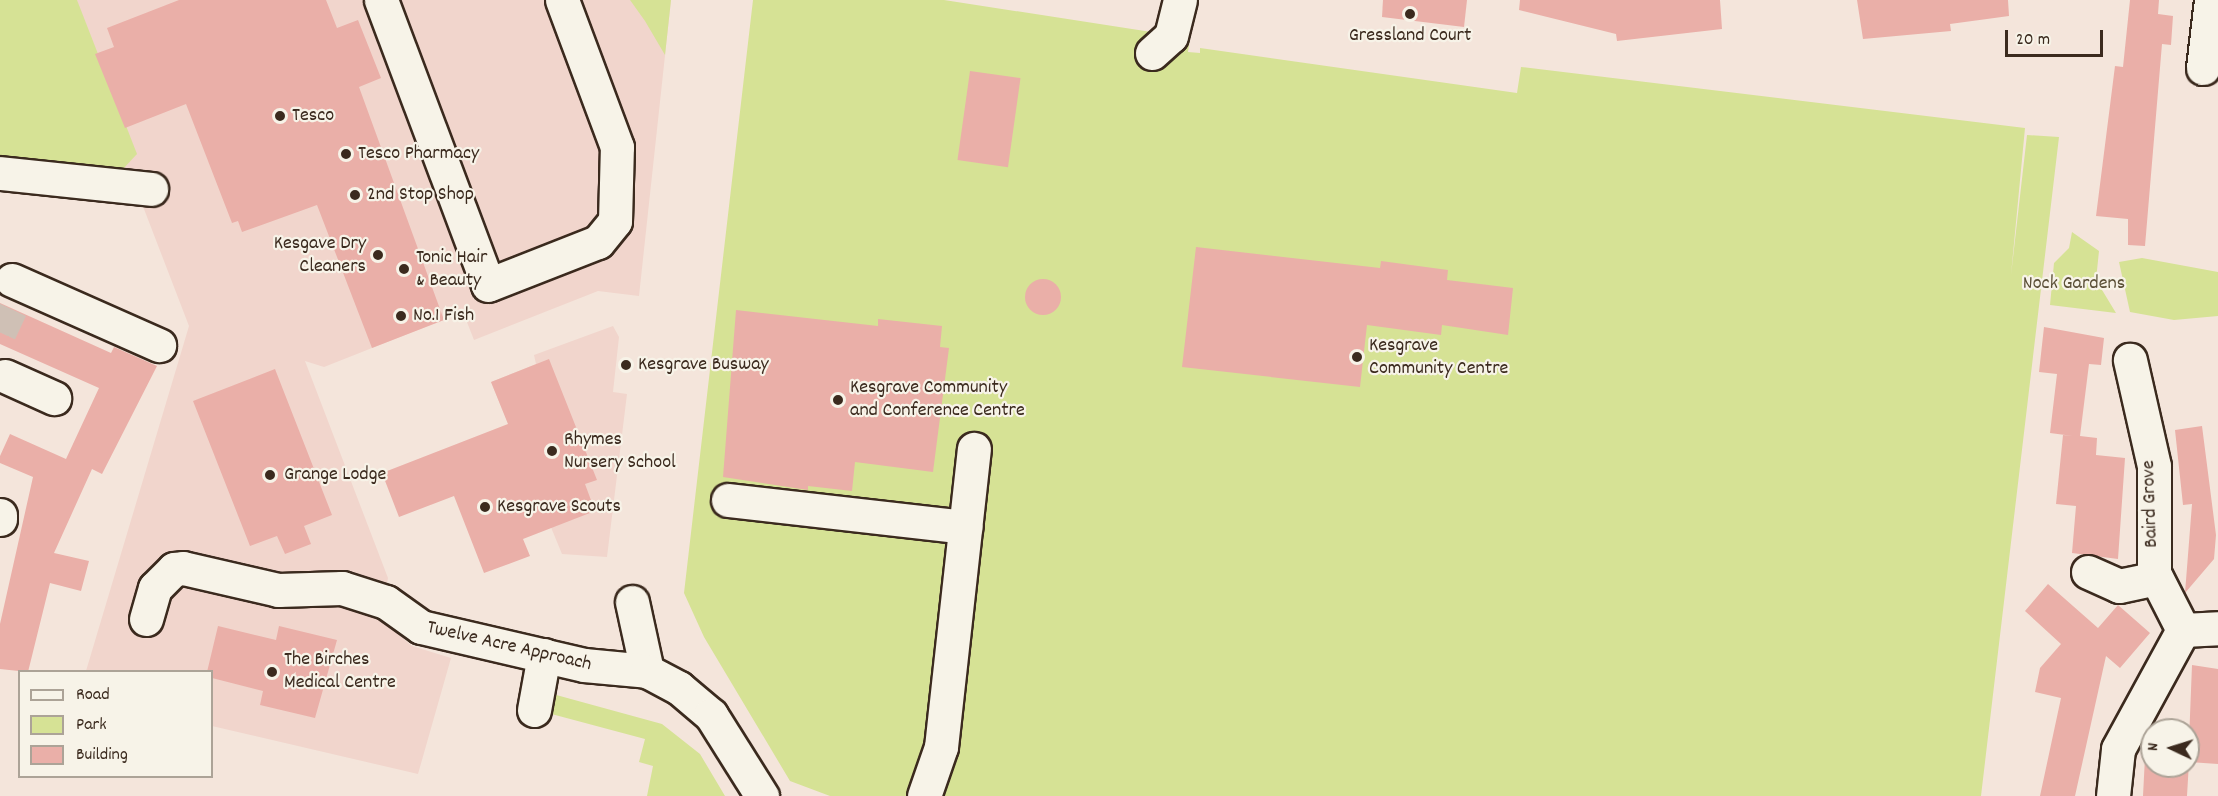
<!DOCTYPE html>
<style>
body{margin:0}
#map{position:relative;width:2218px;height:796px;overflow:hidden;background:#f4e5db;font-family:Dekko,sans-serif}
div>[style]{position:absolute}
.built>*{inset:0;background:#f1d5cc}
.green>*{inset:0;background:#d6e295}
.building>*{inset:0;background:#eaafa8;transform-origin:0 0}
.round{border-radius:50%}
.minor-tunnel>*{height:33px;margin-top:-16.5px;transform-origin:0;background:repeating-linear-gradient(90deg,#cfc0b5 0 33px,transparent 0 49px)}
.roads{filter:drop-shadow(2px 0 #3b2a1e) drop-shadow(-2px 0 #3b2a1e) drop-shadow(0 2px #3b2a1e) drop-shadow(0 -2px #3b2a1e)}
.minor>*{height:33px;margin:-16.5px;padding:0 16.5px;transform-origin:16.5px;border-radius:16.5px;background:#f7f3e8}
.dots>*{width:16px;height:16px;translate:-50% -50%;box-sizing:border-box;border:3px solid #f7f3e8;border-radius:50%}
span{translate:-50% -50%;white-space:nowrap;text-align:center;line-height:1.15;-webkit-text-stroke:4.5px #f7f3e8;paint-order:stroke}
.poi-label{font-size:20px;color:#3b2a1e}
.left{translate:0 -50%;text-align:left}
.right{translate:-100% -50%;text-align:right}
.park-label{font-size:20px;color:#5a4f36}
.street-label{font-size:20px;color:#3b2a1e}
.legend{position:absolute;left:18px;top:670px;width:195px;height:108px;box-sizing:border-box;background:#f7f3e8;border:2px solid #aca397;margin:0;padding:8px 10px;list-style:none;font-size:18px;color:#3b2a1e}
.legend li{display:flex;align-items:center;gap:12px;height:30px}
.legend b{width:30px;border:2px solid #aca397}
.north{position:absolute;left:2140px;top:718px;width:60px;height:60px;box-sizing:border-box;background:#f7f3e8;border:2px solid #aca397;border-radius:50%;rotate:274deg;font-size:16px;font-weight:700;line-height:24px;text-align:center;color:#3b2a1e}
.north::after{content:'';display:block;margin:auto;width:21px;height:27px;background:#3b2a1e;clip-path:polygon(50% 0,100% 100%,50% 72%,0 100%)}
.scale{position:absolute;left:2005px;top:30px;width:98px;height:27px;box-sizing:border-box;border:3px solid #3b2a1e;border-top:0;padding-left:8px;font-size:18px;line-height:21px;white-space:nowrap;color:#3b2a1e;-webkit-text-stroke:4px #f7f3e8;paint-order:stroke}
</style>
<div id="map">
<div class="built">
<div style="clip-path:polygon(0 0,671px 0,639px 296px,598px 291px,474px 340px,463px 312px,324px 367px,305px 361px,388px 578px,380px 619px,412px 646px,451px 658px,418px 774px,212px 726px,212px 672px,86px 671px,189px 326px,129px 170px,0 156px)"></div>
<div style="clip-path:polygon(613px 326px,619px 337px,613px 392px,627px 394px,607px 557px,562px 554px,491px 382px,536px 364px,534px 355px)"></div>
</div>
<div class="green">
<div style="clip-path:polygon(0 0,77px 0,137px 154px,123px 169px,0 156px)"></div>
<div style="clip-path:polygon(630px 0,671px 0,665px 55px,645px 21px)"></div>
<div style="clip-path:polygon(753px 0,944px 0,1190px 38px,1188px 52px,1200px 53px,1200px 48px,1517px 93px,1521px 67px,2025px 128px,2011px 275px,2027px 135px,2059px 137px,1981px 796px,830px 796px,790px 781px,704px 637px,684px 593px)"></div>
<div style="clip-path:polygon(2072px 232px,2099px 251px,2096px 280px,2116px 313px,2050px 305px,2054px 263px,2069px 248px)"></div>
<div style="clip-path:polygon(2142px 258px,2218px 272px,2218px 316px,2174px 320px,2130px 312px,2119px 262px)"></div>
<div style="clip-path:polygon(549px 693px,662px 724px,700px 754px,725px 796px,647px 796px,653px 766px,639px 762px,645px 739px,544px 712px)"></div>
</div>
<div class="building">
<div style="clip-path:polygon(179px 0,326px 0,337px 28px,358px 20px,381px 78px,359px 87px,444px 320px,372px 348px,317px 205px,242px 232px,238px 221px,232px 223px,186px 104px,125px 128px,95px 54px,114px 47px,107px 28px)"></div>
<div style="clip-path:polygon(1383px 0,1467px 0,1464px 27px,1382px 17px)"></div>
<div style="clip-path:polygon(1520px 0,1720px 0,1722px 29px,1617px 41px,1616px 34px,1519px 10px)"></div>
<div style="clip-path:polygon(1857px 0,2008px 0,2009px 16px,1950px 24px,1951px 31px,1863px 39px)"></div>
<div style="clip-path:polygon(2130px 0,2159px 0,2158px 14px,2173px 16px,2171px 45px,2162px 44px,2145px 246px,2128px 245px,2128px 219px,2096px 216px,2115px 66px,2123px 67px)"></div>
<div style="left:970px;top:71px;width:51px;height:90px;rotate:8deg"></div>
<div style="clip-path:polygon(1196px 247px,1380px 268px,1381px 261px,1448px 270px,1447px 280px,1513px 288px,1508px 335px,1442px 325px,1441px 335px,1367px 325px,1360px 387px,1182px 367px)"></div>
<div class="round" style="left:1025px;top:279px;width:36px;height:36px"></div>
<div style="clip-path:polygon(0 303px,111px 353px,114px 347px,157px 366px,102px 474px,92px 469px,54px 553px,89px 561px,81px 591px,50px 583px,28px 672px,0 669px,0 624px,33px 477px,0 463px,0 456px,10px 434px,66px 459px,99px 388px,0 344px)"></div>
<div style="clip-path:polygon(736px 310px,878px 326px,878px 319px,942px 326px,940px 347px,949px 348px,933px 472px,855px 462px,852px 491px,808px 486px,808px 490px,723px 477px)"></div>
<div style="clip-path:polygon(2044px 327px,2104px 338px,2101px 365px,2089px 364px,2080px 436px,2097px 438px,2096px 455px,2125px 458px,2118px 559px,2072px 553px,2076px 506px,2056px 504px,2063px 435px,2073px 436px,2050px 433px,2057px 374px,2039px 372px)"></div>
<div style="clip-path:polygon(549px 359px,597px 480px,585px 484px,595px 511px,523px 539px,530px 556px,484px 573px,454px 496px,399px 517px,382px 473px,508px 424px,491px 382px)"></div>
<div style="clip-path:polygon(275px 369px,332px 515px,304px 526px,311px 544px,285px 554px,277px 536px,250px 546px,193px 401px)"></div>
<div style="clip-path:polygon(2202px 426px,2216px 535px,2214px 559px,2185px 593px,2192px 504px,2183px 505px,2175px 430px)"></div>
<div style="clip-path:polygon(2048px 584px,2098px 628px,2118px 605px,2150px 633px,2120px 668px,2106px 656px,2075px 796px,2040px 796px,2061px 698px,2035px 692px,2040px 668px,2061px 644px,2025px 611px)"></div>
<div style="clip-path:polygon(218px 626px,276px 640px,279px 626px,337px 640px,315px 718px,260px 705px,263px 691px,212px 678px,207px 672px)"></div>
<div style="clip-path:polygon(2192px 665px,2218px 669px,2218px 764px,2189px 762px,2187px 796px,2143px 796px,2145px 757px,2152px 757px,2152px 766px,2188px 766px)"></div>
</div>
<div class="minor-tunnel">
<div style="left:0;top:332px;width:26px;rotate:-65deg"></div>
</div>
<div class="roads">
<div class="minor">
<div style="left:381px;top:0;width:304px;rotate:69.4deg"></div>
<div style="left:488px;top:285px;width:118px;rotate:-21.4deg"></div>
<div style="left:598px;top:242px;width:27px;rotate:-51deg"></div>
<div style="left:615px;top:221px;width:74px;rotate:-88.5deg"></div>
<div style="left:617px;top:147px;width:157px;rotate:-110.5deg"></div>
<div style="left:1152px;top:53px;width:25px;rotate:-42deg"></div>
<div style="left:1171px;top:36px;width:37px;rotate:-76deg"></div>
<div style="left:2203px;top:68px;width:68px;rotate:-83.3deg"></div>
<div style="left:0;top:173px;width:152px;rotate:6deg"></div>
<div style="left:12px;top:280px;width:161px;rotate:23.9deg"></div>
<div style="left:5px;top:376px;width:54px;rotate:24.2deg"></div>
<div style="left:728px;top:500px;width:239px;rotate:6.5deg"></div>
<div style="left:0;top:515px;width:4px;rotate:90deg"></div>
<div style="left:2088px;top:572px;width:34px;rotate:24deg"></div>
<div style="left:2119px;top:586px;width:38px;rotate:-12deg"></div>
<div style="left:632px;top:602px;width:71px;rotate:77.7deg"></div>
<div style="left:146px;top:619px;width:32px;rotate:-74deg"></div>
<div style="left:155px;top:588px;width:27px;rotate:-45deg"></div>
<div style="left:174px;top:569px;width:9px;rotate:-6deg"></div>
<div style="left:183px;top:568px;width:98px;rotate:13deg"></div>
<div style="left:278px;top:590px;width:64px;rotate:-1.8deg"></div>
<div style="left:342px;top:588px;width:46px;rotate:17.7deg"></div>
<div style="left:386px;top:602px;width:43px;rotate:35.5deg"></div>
<div style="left:421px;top:627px;width:167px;rotate:13.1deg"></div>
<div style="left:584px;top:665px;width:63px;rotate:5.4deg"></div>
<div style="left:647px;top:671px;width:36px;rotate:28deg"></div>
<div style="left:679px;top:688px;width:42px;rotate:40.2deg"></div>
<div style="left:711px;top:715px;width:96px;rotate:57.8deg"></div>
<div style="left:2183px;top:630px;width:35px;rotate:-3deg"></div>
<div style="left:534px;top:710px;width:56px;rotate:-79.7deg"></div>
<div style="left:924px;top:796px;width:52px;rotate:-70.9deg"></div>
<div style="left:941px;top:747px;width:300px;rotate:-83.7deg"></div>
<div style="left:2113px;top:796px;width:47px;rotate:-83.9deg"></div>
<div style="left:2118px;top:749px;width:136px;rotate:-61.4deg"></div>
<div style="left:2183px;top:630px;width:64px;rotate:-117deg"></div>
<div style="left:2154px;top:573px;width:107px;rotate:-90deg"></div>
<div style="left:2154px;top:466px;width:109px;rotate:-102.8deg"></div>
</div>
</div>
<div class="dots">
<div style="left:1410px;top:14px;background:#3b2a1e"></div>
<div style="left:280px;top:116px;background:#3b2a1e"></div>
<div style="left:346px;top:154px;background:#3b2a1e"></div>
<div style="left:355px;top:195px;background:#3b2a1e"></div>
<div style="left:378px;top:255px;background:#3b2a1e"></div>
<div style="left:404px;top:269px;background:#3b2a1e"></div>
<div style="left:401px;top:316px;background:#3b2a1e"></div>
<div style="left:1357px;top:357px;background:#3b2a1e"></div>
<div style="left:626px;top:365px;background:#3b2a1e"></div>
<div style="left:838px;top:400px;background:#3b2a1e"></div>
<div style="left:552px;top:451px;background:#3b2a1e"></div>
<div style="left:270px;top:475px;background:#3b2a1e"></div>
<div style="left:485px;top:507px;background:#3b2a1e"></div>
<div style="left:272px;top:672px;background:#3b2a1e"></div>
</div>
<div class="poi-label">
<span style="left:1410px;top:36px">Gressland Court</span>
<span class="left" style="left:292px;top:116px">Tesco</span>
<span class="left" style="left:358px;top:154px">Tesco Pharmacy</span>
<span class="left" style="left:367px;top:195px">2nd Stop Shop</span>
<span class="right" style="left:366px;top:256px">Kesgave Dry<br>Cleaners</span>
<span class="left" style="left:416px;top:270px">Tonic Hair<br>&amp; Beauty</span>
<span class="left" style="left:413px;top:316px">No.1 Fish</span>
<span class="left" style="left:1369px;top:358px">Kesgrave<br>Community Centre</span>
<span class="left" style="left:638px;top:365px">Kesgrave Busway</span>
<span class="left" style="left:850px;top:400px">Kesgrave Community<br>and Conference Centre</span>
<span class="left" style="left:564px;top:452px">Rhymes<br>Nursery School</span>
<span class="left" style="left:284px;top:475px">Grange Lodge</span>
<span class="left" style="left:497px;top:507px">Kesgrave Scouts</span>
<span class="left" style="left:284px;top:672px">The Birches<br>Medical Centre</span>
</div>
<div class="park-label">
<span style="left:2074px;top:284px">Nock Gardens</span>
</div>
<div class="street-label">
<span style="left:2151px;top:504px;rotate:-92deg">Baird Grove</span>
<span style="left:509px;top:647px;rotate:13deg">Twelve Acre Approach</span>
</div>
<ul class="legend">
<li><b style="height:8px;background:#f7f3e8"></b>Road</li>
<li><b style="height:16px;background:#d6e295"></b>Park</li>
<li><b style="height:16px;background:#eaafa8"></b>Building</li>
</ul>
<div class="north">N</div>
<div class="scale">20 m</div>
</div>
